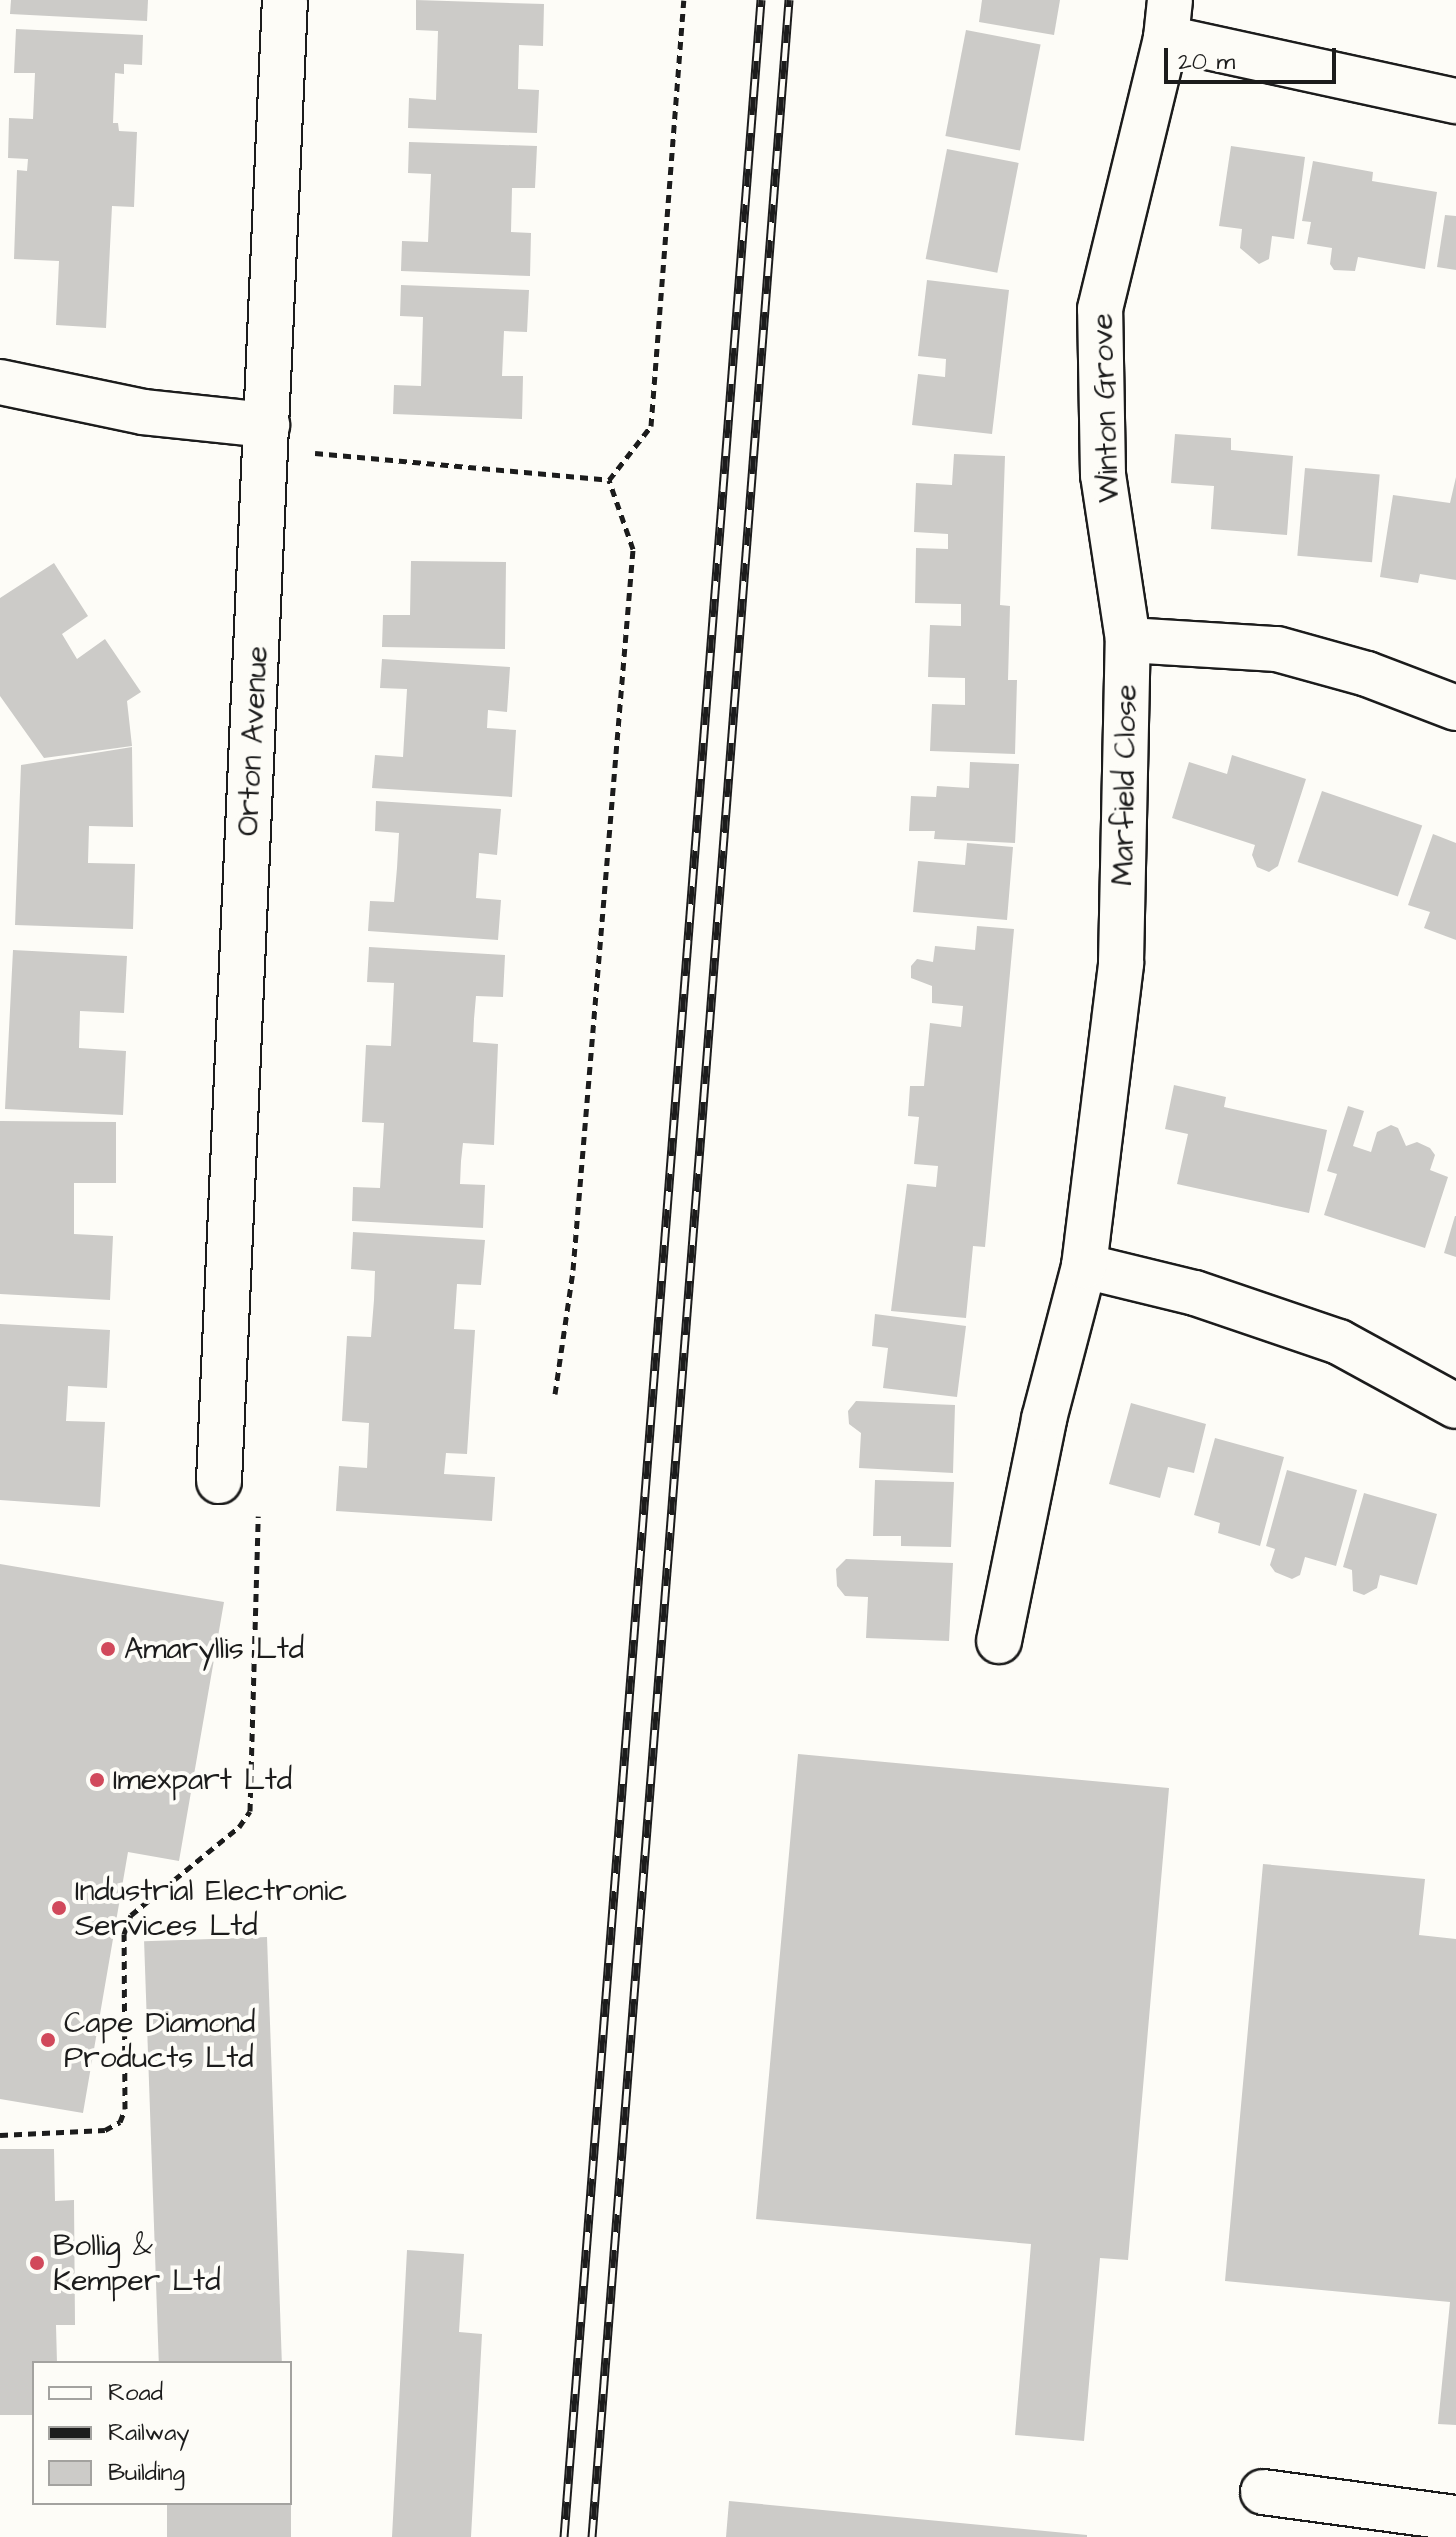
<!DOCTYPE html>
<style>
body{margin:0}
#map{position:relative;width:1456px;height:2537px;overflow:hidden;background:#fdfcf7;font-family:"Architects Daughter",sans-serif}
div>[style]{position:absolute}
.building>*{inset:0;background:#cccbc8;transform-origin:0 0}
.path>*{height:5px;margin-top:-2.5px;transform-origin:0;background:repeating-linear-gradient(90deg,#1c1c1c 0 8px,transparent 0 14px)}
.roads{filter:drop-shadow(2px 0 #1c1c1c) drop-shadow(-2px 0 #1c1c1c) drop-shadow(0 2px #1c1c1c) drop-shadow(0 -2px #1c1c1c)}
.minor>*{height:44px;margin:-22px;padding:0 22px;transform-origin:22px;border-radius:22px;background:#fdfcf7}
.rail>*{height:9px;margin-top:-4.5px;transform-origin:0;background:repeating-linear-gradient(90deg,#fdfcf7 0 18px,#1c1c1c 0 36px);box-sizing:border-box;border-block:2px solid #1c1c1c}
.dots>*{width:22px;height:22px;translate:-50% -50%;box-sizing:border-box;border:4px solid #fdfcf7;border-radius:50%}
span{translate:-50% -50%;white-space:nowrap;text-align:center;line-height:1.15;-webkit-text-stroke:8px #fdfcf7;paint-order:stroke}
.street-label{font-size:30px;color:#1c1c1c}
.poi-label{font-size:30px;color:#1c1c1c}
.left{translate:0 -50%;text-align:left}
.legend{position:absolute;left:32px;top:2361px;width:260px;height:144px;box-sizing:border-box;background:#fdfcf7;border:2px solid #a3a29f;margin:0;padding:10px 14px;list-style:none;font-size:24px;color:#1c1c1c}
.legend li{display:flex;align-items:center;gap:16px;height:40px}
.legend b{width:40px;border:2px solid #a3a29f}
.scale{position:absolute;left:1164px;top:48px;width:172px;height:36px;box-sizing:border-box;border:4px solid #1c1c1c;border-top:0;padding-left:10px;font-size:24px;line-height:28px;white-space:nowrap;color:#1c1c1c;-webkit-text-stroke:6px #fdfcf7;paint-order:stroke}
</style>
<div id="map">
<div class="building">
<div style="clip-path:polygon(11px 0,148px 0,147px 21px,10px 14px)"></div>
<div style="clip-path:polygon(416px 0,544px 4px,543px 46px,519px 45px,518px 89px,539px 90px,537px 133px,408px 128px,409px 98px,436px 100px,438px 31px,416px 30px)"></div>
<div style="clip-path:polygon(982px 0,1060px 0,1054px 35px,979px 22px)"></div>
<div style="clip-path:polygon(16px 29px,143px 35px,142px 65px,124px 64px,124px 74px,115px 73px,113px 123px,118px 123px,119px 131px,137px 132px,134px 207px,112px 206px,106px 328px,56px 325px,59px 261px,14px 259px,17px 170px,27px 171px,28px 159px,8px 158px,9px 118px,33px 119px,35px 73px,14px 73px)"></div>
<div style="left:966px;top:30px;width:76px;height:108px;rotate:11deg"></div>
<div style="clip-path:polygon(409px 142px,537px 146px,535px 188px,512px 188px,511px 232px,531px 233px,530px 276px,401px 271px,402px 241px,428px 242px,431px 174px,408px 173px)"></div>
<div style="clip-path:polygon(1231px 146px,1305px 157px,1294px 239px,1272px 236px,1269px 259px,1259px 264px,1240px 248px,1242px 229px,1219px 226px)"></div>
<div style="left:947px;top:149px;width:73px;height:112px;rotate:11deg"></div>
<div style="clip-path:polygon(1313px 161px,1373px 172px,1372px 181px,1437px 192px,1425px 269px,1358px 257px,1355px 271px,1334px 270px,1330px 264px,1332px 248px,1307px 244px,1311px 222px,1302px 221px)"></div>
<div style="clip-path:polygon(1445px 215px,1456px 216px,1456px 270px,1437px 267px)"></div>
<div style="clip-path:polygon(927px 280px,1009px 290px,992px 434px,912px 425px,918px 374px,945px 377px,946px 359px,918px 356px)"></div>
<div style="clip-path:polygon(401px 285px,529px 290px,527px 332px,504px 331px,502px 376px,523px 376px,522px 419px,393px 414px,394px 385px,421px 386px,423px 317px,400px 316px)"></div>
<div style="clip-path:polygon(1175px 434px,1231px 438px,1231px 450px,1293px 456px,1287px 535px,1211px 529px,1214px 486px,1171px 483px)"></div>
<div style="clip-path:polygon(954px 454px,1005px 456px,1000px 605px,1010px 606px,1008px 680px,1017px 680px,1015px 754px,930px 751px,932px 704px,965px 705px,965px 678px,928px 677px,930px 625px,961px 626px,961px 604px,915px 603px,916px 548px,948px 549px,948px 534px,914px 532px,916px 483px,952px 485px)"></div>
<div style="left:1305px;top:468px;width:75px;height:88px;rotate:5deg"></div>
<div style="clip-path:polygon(1456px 477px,1456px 580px,1420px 574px,1418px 583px,1380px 577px,1393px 495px,1450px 503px)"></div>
<div style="clip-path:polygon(411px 561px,506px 562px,505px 649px,382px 647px,383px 615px,410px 615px)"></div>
<div style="clip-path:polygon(54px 563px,88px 616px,62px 634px,77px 659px,105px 639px,141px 692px,127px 701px,132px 746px,44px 758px,0 696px,0 598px)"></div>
<div style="clip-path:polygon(382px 659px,510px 667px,507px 712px,488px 710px,487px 728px,516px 730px,512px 797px,372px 788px,375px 755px,403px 757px,407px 689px,380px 688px)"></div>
<div style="clip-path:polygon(132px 747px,133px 827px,89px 826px,88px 863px,135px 864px,133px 929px,15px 925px,21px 765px)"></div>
<div style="clip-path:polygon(1232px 755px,1306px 779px,1278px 866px,1269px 872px,1257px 867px,1252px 855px,1255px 845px,1172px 818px,1189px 762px,1227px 774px)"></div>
<div style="clip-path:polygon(970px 762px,1019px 764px,1015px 843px,934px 839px,935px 831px,909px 831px,911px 796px,936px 797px,937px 786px,969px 788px)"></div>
<div style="left:1322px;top:791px;width:106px;height:75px;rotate:19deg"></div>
<div style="clip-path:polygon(376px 801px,501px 809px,497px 855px,479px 853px,476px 898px,501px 900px,498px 940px,368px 931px,370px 901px,394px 902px,397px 868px,399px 833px,375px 831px)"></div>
<div style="clip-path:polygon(1433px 834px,1456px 843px,1456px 940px,1424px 928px,1430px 912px,1408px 905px)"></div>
<div style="clip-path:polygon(967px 843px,1013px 847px,1007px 920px,913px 912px,918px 861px,965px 865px)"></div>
<div style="clip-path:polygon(977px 926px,1014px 929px,985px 1247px,973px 1246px,966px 1318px,891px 1311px,907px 1184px,936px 1187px,938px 1166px,914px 1164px,919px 1117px,908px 1116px,910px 1086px,924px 1086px,930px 1023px,961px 1027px,963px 1006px,932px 1003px,932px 986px,911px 978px,911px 966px,917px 959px,933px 962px,935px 946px,975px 950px)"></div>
<div style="clip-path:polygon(369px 947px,505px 955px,503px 997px,476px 996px,474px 1019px,473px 1042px,498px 1044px,494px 1145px,463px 1143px,461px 1161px,460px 1184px,485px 1185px,483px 1228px,352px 1221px,353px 1187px,380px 1188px,384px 1123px,362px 1122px,366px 1045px,391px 1046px,394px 983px,367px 982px)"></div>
<div style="clip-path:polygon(13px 950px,127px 956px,124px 1013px,80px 1011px,79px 1048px,126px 1051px,123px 1115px,5px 1109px)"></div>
<div style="clip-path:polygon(1174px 1085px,1226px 1097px,1224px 1107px,1327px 1130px,1309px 1213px,1177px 1184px,1188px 1134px,1165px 1129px)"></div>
<div style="clip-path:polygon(1348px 1106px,1364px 1111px,1353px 1146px,1371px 1152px,1377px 1132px,1391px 1125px,1398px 1128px,1406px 1146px,1417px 1142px,1430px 1148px,1435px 1155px,1430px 1170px,1448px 1177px,1425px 1248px,1324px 1215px,1337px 1174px,1327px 1171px)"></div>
<div style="clip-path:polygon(0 1121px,116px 1122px,116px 1183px,74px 1183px,74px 1234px,113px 1236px,110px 1300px,0 1294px)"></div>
<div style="clip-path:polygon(1455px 1216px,1456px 1216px,1456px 1257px,1444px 1253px)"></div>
<div style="clip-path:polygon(353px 1232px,485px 1240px,481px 1285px,457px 1284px,454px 1329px,475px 1330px,467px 1454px,446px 1453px,444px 1474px,495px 1477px,492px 1521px,336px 1511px,339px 1466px,367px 1468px,369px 1423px,342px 1421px,347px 1336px,371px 1337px,374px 1300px,375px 1271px,351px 1269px)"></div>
<div style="clip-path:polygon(875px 1314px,966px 1326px,957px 1397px,883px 1388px,888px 1348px,872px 1346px)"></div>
<div style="clip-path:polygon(0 1324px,110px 1330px,107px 1388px,68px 1386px,67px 1405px,66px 1421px,105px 1422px,100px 1507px,0 1500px)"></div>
<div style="clip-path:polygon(856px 1401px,955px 1405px,953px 1473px,859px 1468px,861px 1433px,849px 1424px,848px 1411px)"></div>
<div style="clip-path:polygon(1131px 1403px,1206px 1424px,1194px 1473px,1168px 1467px,1160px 1498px,1109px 1484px)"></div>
<div style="clip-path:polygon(1215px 1438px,1284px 1457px,1260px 1546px,1218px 1533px,1220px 1523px,1194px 1515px)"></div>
<div style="clip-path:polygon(1287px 1470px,1357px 1490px,1336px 1566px,1305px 1557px,1300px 1575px,1292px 1579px,1275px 1572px,1270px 1565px,1275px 1549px,1266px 1546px)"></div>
<div style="clip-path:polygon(875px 1480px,954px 1482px,951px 1547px,901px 1546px,901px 1536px,873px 1536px)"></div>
<div style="clip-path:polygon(1364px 1493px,1437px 1514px,1417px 1585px,1380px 1575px,1377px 1588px,1364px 1595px,1353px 1591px,1352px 1570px,1343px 1567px)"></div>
<div style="clip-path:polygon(846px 1559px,953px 1563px,949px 1641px,866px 1638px,868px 1597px,845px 1596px,837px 1586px,836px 1569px)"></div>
<div style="clip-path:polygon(0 1564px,224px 1602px,179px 1861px,128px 1852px,83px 2113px,0 2099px)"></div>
<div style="clip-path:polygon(798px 1754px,1169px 1788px,1128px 2260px,1100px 2258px,1084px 2441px,1015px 2435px,1031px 2244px,756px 2219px)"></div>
<div style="clip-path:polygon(1263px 1864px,1425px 1879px,1419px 1935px,1456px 1939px,1456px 2425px,1438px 2424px,1450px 2302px,1225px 2281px)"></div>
<div style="left:267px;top:1937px;width:426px;height:123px;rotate:88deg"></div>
<div style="clip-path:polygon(0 2149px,54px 2149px,55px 2201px,74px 2200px,75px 2325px,56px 2325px,57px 2363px,34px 2363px,34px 2415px,0 2415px)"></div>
<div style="clip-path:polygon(407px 2250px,464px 2254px,459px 2332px,482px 2334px,471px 2537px,392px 2537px)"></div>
<div style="clip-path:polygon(729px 2501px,1087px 2535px,1087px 2537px,726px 2537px)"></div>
<div style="left:167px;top:2503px;width:124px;height:34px"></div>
</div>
<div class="path">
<div style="left:315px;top:453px;width:295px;rotate:5.2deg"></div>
<div style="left:555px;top:1394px;width:125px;rotate:-81.7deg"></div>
<div style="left:573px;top:1270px;width:723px;rotate:-85.24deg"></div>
<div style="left:633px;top:549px;width:73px;rotate:-109.2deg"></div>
<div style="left:609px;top:480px;width:68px;rotate:-52.1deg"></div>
<div style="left:651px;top:426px;width:427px;rotate:-85.6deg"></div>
<div style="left:0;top:2135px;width:105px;rotate:-2.7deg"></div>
<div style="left:105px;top:2130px;width:17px;rotate:-28deg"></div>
<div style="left:120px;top:2122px;width:14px;rotate:-69deg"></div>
<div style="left:125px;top:2109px;width:175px;rotate:-90.3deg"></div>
<div style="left:124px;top:1934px;width:20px;rotate:-70deg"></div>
<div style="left:131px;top:1915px;width:139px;rotate:-39.2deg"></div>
<div style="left:239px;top:1827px;width:19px;rotate:-55deg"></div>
<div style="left:250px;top:1811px;width:295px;rotate:-88.4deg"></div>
</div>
<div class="roads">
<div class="minor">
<div style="left:1166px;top:38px;width:297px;rotate:12.3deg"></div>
<div style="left:0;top:382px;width:146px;rotate:11.8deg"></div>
<div style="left:143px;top:412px;width:125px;rotate:6deg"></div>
<div style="left:1128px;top:640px;width:149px;rotate:3.5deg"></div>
<div style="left:1277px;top:649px;width:93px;rotate:15.5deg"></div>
<div style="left:1367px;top:674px;width:95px;rotate:20.9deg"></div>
<div style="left:1084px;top:1266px;width:114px;rotate:13.7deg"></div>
<div style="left:1195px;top:1293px;width:152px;rotate:18.8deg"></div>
<div style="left:1339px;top:1342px;width:133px;rotate:28.7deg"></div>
<div style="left:219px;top:1481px;width:1482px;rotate:-87.45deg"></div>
<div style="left:999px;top:1641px;width:227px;rotate:-78.5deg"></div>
<div style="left:1044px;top:1419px;width:158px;rotate:-75.3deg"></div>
<div style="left:1084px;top:1266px;width:305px;rotate:-83deg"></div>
<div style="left:1121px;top:963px;width:323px;rotate:-88.8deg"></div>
<div style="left:1128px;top:640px;width:167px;rotate:-98.6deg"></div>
<div style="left:1103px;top:475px;width:166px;rotate:-91deg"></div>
<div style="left:1100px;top:309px;width:279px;rotate:-76.3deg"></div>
<div style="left:1166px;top:38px;width:38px;rotate:-84deg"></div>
<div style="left:1263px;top:2492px;width:195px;rotate:7.7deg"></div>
</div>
</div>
<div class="rail">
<div style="left:564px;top:2537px;width:2545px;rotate:-85.56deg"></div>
<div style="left:592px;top:2537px;width:2545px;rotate:-85.56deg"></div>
</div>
<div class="dots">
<div style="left:108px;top:1649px;background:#d1495b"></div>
<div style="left:97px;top:1780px;background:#d1495b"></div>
<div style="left:59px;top:1908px;background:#d1495b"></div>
<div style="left:48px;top:2040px;background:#d1495b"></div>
<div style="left:37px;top:2263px;background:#d1495b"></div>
</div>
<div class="street-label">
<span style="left:1106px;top:408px;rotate:-92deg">Winton Grove</span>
<span style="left:253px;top:741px;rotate:-87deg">Orton Avenue</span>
<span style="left:1125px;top:785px;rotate:-89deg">Marfield Close</span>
</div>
<div class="poi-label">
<span class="left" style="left:124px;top:1649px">Amaryllis Ltd</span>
<span class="left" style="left:113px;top:1780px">Imexpart Ltd</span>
<span class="left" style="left:75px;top:1908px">Industrial Electronic<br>Services Ltd</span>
<span class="left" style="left:64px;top:2040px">Cape Diamond<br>Products Ltd</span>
<span class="left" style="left:53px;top:2263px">Bollig &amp;<br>Kemper Ltd</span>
</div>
<ul class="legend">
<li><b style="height:10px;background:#fdfcf7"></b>Road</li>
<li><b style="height:10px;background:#1c1c1c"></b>Railway</li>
<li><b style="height:22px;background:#cccbc8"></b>Building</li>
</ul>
<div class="scale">20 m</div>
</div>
